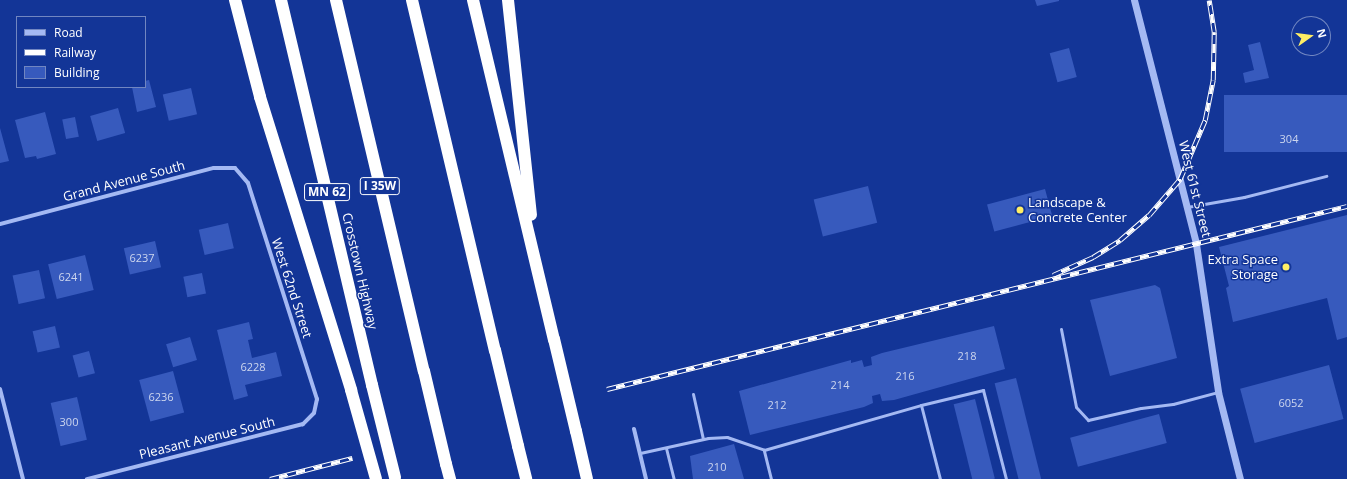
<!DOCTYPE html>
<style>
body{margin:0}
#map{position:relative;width:1347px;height:479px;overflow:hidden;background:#133597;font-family:"Open Sans",sans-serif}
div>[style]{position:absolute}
.building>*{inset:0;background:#375abd;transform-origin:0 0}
.service>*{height:3px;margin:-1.5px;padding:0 1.5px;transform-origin:1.5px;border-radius:1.5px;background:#a4b9f3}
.minor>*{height:4px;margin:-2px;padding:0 2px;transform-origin:2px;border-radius:2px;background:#a4b9f3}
.tertiary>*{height:7px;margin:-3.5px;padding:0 3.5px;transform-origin:3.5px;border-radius:3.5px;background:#a4b9f3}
.motorway>*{height:12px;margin:-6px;padding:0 6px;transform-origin:6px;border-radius:6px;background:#fff}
.rail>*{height:4.5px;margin-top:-2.25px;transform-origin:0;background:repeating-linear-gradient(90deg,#133597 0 9px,#fff 0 18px);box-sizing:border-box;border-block:1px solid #fff}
.motorway-bridge>*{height:12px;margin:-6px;padding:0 6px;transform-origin:6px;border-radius:6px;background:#fff}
.dots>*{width:11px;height:11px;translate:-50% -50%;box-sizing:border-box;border:2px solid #133597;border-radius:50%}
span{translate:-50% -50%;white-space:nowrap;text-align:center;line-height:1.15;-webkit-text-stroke:3px #133597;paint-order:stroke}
.number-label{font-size:11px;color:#cdd6ee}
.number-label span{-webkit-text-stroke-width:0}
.shield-label span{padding:1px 3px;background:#133597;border:1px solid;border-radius:3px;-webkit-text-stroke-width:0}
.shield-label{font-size:12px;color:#fff;font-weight:700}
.street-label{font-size:13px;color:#fff}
.poi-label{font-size:13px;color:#fff}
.left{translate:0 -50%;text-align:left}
.right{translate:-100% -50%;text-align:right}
.legend{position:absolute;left:16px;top:16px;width:130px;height:72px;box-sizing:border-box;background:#133597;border:1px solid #7186c1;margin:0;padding:5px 7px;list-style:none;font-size:12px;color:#fff}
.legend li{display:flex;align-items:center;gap:8px;height:20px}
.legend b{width:20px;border:1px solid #7186c1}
.north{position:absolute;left:1291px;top:16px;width:40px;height:40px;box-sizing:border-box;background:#133597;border:1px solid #7186c1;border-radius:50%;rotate:76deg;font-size:11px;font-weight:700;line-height:16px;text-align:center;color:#fff}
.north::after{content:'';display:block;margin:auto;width:14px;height:18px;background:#ffee65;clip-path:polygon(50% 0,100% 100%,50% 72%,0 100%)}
</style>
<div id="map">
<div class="building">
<div style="clip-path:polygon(1035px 0,1059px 0,1059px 1px,1037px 6px)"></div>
<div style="clip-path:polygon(1260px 42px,1269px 78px,1245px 83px,1243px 73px,1254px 70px,1248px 45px)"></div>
<div style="left:1069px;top:48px;width:30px;height:20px;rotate:75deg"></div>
<div style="clip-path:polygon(149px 80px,156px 107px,137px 112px,132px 87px,145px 87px,145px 81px)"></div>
<div style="left:191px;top:88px;width:27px;height:29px;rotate:77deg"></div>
<div style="left:1347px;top:95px;width:57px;height:123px;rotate:90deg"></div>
<div style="left:118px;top:108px;width:26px;height:29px;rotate:74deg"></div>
<div style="clip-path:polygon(45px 112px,56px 154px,37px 159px,36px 156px,25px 158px,15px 120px)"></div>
<div style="left:75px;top:117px;width:20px;height:13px;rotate:79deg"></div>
<div style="clip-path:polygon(0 128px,9px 161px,0 163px)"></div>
<div style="left:868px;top:186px;width:38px;height:56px;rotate:76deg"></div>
<div style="left:1045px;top:189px;width:28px;height:60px;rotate:75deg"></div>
<div style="clip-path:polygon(1347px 215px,1347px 337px,1337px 340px,1327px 298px,1233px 322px,1226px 288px,1229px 286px,1219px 247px)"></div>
<div style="left:228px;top:223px;width:26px;height:30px;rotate:77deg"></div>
<div style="left:155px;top:241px;width:27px;height:32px;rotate:77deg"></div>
<div style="left:85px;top:255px;width:36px;height:38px;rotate:76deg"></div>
<div style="left:39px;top:270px;width:29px;height:27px;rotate:78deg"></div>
<div style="left:202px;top:273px;width:21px;height:19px;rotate:79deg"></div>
<div style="clip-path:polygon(1155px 285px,1160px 288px,1177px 358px,1110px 376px,1090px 300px)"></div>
<div style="clip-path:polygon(249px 322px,253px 339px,248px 340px,252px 358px,276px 352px,282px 376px,245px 385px,248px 396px,234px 400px,217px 330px)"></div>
<div style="left:55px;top:326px;width:22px;height:23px;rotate:77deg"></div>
<div style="clip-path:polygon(994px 326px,1005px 369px,894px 400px,882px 401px,880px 394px,872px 396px,873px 403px,864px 407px,750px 435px,739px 391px,851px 360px,851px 363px,862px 360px,864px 367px,872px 365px,871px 357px,882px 353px)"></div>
<div style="left:190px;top:337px;width:24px;height:25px;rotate:73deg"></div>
<div style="left:89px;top:351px;width:23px;height:17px;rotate:75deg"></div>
<div style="left:1329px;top:365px;width:56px;height:92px;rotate:75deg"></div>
<div style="left:173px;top:371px;width:43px;height:35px;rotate:75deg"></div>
<div style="left:1016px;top:378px;width:104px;height:22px;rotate:76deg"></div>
<div style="left:77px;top:397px;width:44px;height:27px;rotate:77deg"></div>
<div style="left:975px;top:399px;width:82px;height:22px;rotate:76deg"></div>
<div style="left:1159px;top:414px;width:30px;height:92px;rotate:75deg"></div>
<div style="clip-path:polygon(734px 444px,744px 479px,693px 479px,690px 456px)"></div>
</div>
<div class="service">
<div style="left:1187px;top:207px;width:58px;rotate:-10deg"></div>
<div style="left:1244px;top:197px;width:85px;rotate:-14.4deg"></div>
<div style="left:1061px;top:329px;width:79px;rotate:79.1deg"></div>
<div style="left:1076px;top:407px;width:18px;rotate:47deg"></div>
<div style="left:1088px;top:420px;width:54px;rotate:-12.8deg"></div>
<div style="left:1141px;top:408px;width:32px;rotate:-7deg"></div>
<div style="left:1173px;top:404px;width:47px;rotate:-14.9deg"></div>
<div style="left:693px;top:394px;width:46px;rotate:77.5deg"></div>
<div style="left:921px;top:405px;width:64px;rotate:-13.6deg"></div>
<div style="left:983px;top:390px;width:92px;rotate:75.5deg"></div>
<div style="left:666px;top:448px;width:32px;rotate:76deg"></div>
<div style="left:640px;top:453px;width:70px;rotate:-12.4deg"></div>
<div style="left:708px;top:438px;width:19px;rotate:-3deg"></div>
<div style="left:727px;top:437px;width:39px;rotate:19deg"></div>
<div style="left:771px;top:479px;width:30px;rotate:-104deg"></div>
<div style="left:764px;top:450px;width:163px;rotate:-16deg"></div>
<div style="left:921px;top:405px;width:76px;rotate:75.6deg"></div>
</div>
<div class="minor">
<div style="left:0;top:224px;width:221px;rotate:-14.7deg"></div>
<div style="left:214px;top:168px;width:21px"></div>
<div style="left:235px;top:168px;width:20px;rotate:49deg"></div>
<div style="left:248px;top:183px;width:227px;rotate:72.3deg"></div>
<div style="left:317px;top:399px;width:14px;rotate:102deg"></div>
<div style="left:314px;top:413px;width:16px;rotate:135deg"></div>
<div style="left:303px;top:424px;width:223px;rotate:165.7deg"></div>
<div style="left:0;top:389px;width:93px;rotate:75.7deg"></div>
<div style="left:634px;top:429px;width:51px;rotate:76.5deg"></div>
</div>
<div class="tertiary">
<div style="left:1134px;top:0;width:252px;rotate:75.7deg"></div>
<div style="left:1196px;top:244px;width:150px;rotate:81.5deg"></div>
<div style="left:1218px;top:392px;width:90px;rotate:75.8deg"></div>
</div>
<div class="motorway">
<div style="left:235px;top:0;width:100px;rotate:75.5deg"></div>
<div style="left:260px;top:97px;width:307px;rotate:72.7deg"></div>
<div style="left:281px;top:0;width:396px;rotate:76.7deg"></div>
<div style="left:336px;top:0;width:381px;rotate:76.7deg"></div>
<div style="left:412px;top:0;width:360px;rotate:76.7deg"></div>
<div style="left:473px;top:0;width:349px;rotate:76.6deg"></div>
<div style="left:508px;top:0;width:216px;rotate:83.9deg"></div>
<div style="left:576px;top:431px;width:49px;rotate:77.1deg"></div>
<div style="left:518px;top:446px;width:34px;rotate:76deg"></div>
<div style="left:446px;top:464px;width:16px;rotate:75deg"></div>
</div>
<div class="rail">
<div style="left:1053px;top:275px;width:44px;rotate:-24.2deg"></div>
<div style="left:1093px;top:257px;width:32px;rotate:-32deg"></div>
<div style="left:1120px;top:240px;width:38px;rotate:-41deg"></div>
<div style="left:1149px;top:215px;width:48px;rotate:-49.3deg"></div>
<div style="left:1180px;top:179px;width:64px;rotate:-67deg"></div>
<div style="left:1205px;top:120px;width:41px;rotate:-78.7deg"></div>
<div style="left:1213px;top:80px;width:48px;rotate:-88.8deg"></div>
<div style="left:1214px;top:32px;width:32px;rotate:-99deg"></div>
<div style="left:607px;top:389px;width:762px;rotate:-13.89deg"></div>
<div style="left:270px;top:479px;width:85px;rotate:-14.4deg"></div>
</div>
<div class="motorway-bridge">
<div style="left:554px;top:339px;width:95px;rotate:76.6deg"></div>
<div style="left:495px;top:350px;width:99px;rotate:76.5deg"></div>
<div style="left:424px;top:371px;width:96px;rotate:76.7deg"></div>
<div style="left:372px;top:385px;width:95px;rotate:76deg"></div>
<div style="left:351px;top:390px;width:92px;rotate:74.3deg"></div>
</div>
<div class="dots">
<div style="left:1020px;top:210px;background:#ffee65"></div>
<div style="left:1286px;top:267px;background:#ffee65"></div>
</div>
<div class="number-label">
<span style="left:1289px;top:139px">304</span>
<span style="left:142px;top:258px">6237</span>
<span style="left:71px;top:277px">6241</span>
<span style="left:967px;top:356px">218</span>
<span style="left:253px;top:367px">6228</span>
<span style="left:905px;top:376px">216</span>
<span style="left:840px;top:385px">214</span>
<span style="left:161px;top:397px">6236</span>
<span style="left:1291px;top:403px">6052</span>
<span style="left:777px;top:405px">212</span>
<span style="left:69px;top:422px">300</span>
<span style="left:717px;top:467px">210</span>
</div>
<div class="shield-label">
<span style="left:380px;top:186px">I 35W</span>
<span style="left:327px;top:192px">MN 62</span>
</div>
<div class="street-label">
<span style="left:124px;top:181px;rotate:-15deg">Grand Avenue South</span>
<span style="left:1195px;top:189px;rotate:76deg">West 61st Street</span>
<span style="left:360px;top:271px;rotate:77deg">Crosstown Highway</span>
<span style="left:292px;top:288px;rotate:72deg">West 62nd Street</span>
<span style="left:207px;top:438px;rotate:-14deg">Pleasant Avenue South</span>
</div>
<div class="poi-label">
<span class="left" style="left:1028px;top:210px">Landscape &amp;<br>Concrete Center</span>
<span class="right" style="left:1278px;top:267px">Extra Space<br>Storage</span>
</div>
<ul class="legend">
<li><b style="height:5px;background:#a4b9f3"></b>Road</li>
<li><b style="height:5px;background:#fff"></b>Railway</li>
<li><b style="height:11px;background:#375abd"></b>Building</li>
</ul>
<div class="north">N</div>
</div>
